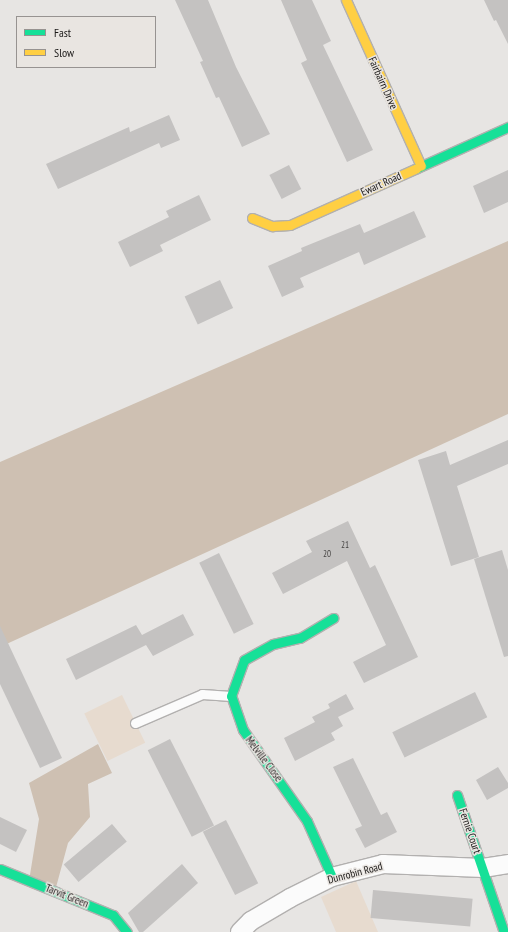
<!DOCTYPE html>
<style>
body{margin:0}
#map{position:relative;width:508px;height:932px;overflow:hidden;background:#e7e5e3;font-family:"PT Sans Narrow",sans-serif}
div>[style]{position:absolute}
.green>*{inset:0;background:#e7dbcf;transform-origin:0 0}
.forest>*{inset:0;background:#cec0b2}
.building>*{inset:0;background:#c4c2c1;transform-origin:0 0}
.roads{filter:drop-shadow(1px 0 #b2b0af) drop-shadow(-1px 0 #b2b0af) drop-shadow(0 1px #b2b0af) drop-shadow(0 -1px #b2b0af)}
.lane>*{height:9px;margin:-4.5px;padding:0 4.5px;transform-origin:4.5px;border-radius:4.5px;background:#fbfbfb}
.street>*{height:18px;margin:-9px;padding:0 9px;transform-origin:9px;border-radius:9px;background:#fbfbfb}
.fast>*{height:9px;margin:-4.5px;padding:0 4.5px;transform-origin:4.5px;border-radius:4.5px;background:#16e098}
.slow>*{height:9px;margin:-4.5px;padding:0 4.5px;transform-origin:4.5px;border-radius:4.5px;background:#ffcf43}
span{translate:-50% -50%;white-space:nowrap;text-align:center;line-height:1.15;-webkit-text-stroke:3px #e9e5e1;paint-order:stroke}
.number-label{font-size:9px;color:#454342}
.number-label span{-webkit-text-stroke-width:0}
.street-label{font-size:11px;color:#1b1918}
.legend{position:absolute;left:16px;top:16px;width:140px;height:52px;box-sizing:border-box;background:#e9e5e1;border:1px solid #979391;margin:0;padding:5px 7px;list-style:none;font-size:12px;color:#1b1918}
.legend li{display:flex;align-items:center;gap:8px;height:20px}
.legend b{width:20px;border:1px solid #979391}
</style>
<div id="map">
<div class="green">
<div style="left:122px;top:695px;width:53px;height:42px;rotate:64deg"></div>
<div style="clip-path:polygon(356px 881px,378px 932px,336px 932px,321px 897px)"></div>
</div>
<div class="forest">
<div style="clip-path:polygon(508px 241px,508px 414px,0 647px,0 462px)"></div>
<div style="clip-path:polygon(98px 744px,112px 773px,88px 784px,90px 817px,68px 843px,55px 891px,29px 881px,39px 819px,29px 783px)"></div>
</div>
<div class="building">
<div style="clip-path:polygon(175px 0,208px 0,236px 67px,270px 134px,242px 147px,219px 97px,216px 98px,200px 62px,203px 61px)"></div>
<div style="clip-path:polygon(281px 0,312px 0,331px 41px,323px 45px,373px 150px,347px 162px,301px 63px,307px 60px)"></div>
<div style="clip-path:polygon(484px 0,508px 0,508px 44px,496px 20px,494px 21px)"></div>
<div style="clip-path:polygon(169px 115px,180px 140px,161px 148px,159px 143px,58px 189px,46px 164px,129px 127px,130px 132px)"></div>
<div style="left:289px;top:165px;width:27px;height:22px;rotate:63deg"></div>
<div style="clip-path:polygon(508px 170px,508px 202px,484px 213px,473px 186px)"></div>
<div style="clip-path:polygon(199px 195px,211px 220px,160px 245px,163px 251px,130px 267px,118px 242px,169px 217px,166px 211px)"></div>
<div style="clip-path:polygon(414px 211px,426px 237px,364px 265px,359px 252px,300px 278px,304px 287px,282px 297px,268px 266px,302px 251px,301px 248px,360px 224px,364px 233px)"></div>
<div style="left:220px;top:280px;width:31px;height:39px;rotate:65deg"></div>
<div style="clip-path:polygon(508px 440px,508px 464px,457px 486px,479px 557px,451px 566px,418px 460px,446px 451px,450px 465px)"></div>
<div style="clip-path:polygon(348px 521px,370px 568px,375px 565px,418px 657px,364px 683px,353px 662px,386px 645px,347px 561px,283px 594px,272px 573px,312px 552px,306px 541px)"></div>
<div style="clip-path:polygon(502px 550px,508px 570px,508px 656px,504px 657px,474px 559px)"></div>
<div style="left:219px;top:553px;width:79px;height:22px;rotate:64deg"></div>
<div style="clip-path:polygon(183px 614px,194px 635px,153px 656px,146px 645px,76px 680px,66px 659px,136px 625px,142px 635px)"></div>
<div style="clip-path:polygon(0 626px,62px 758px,40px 768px,0 684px)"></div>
<div style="left:475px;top:692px;width:28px;height:92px;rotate:64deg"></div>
<div style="clip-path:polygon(346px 694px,354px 709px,338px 717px,343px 726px,331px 733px,335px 740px,295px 761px,284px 738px,315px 722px,312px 717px,330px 708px,328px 704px)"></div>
<div style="left:170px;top:739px;width:97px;height:25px;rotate:63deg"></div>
<div style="clip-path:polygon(353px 758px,381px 815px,387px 812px,397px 832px,365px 848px,355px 829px,362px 826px,333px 767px)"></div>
<div style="clip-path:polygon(498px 767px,508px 783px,508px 788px,487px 800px,476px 780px)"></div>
<div style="clip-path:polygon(0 817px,27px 830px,16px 852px,0 844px)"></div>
<div style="left:226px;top:820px;width:71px;height:26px;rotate:63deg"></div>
<div style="left:112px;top:824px;width:23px;height:63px;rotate:50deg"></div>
<div style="clip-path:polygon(182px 864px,198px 883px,143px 932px,139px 932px,128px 913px)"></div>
<div style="left:373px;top:890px;width:100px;height:28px;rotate:5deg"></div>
</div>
<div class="roads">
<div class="lane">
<div style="left:135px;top:723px;width:73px;rotate:-23.4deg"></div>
<div style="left:202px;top:694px;width:29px;rotate:4deg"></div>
</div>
<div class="street">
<div style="left:240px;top:932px;width:16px;rotate:-45deg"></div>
<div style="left:251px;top:921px;width:45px;rotate:-30.5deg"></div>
<div style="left:290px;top:898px;width:47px;rotate:-26.6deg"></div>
<div style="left:332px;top:877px;width:53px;rotate:-14.3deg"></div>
<div style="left:383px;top:864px;width:100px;rotate:2.3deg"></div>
<div style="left:483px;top:868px;width:25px;rotate:-9deg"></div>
</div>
<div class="fast">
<div style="left:417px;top:168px;width:100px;rotate:-24.3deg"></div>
<div style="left:457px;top:795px;width:145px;rotate:71.1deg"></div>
<div style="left:0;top:869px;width:122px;rotate:22.2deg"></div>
<div style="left:113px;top:915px;width:22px;rotate:51deg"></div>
<div style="left:332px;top:877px;width:61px;rotate:-114.1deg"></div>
<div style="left:307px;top:821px;width:111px;rotate:-125.1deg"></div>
<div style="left:243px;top:730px;width:36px;rotate:-109deg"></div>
<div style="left:231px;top:696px;width:38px;rotate:-70deg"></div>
<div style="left:244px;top:660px;width:33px;rotate:-29deg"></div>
<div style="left:273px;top:644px;width:28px;rotate:-13deg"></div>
<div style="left:300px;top:638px;width:39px;rotate:-31deg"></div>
</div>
<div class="slow">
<div style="left:346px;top:0;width:182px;rotate:65.7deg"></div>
<div style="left:252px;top:218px;width:22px;rotate:22deg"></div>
<div style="left:272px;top:226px;width:18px;rotate:-3deg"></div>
<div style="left:290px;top:225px;width:139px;rotate:-24.2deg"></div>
</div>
</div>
<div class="number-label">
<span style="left:345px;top:545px">21</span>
<span style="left:327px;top:554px">20</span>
</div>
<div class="street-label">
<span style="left:383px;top:83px;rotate:66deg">Fairbairn Drive</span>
<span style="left:381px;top:184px;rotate:-24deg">Ewart Road</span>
<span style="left:264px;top:759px;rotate:53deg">Melville Close</span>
<span style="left:470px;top:831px;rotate:71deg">Fernie Court</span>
<span style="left:355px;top:873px;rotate:-15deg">Dunrobin Road</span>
<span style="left:67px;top:896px;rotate:22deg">Tarvit Green</span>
</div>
<ul class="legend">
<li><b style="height:5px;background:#16e098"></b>Fast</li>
<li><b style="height:5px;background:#ffcf43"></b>Slow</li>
</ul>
</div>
